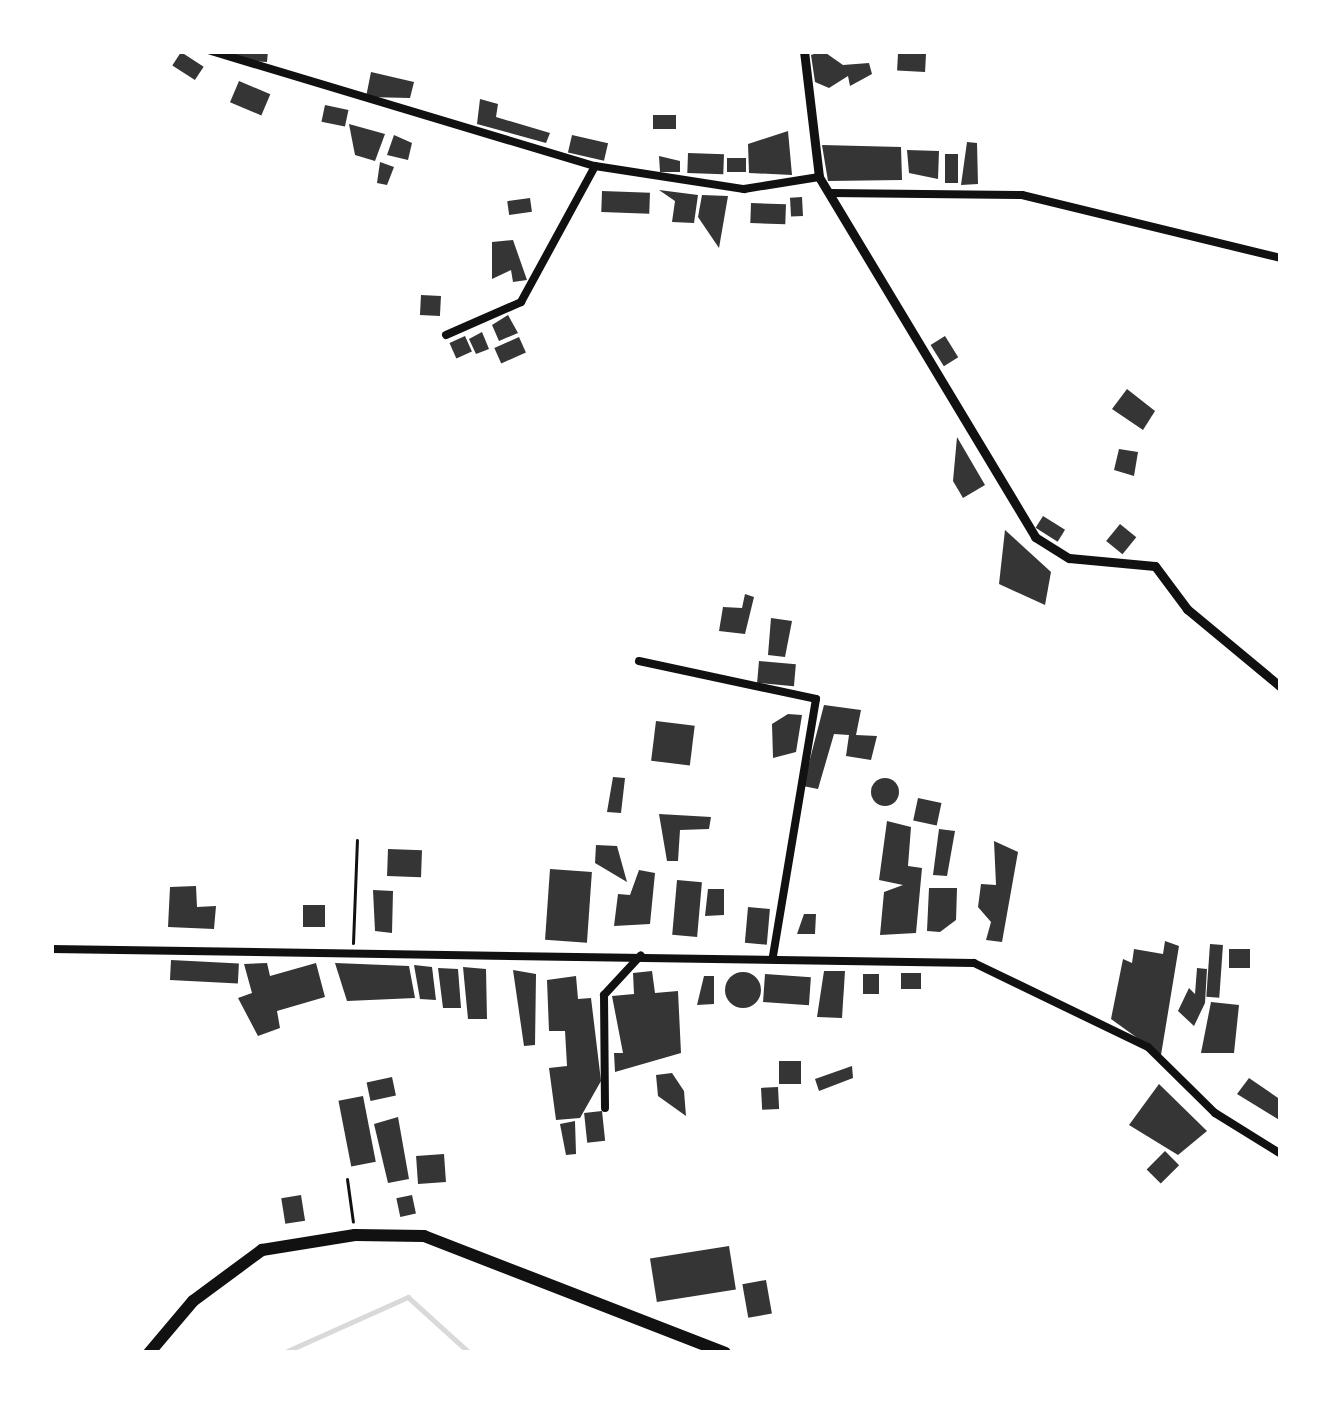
<!DOCTYPE html>
<style>
body{margin:0}
#map{position:relative;width:1332px;height:1404px;overflow:hidden;background:#fff;font-family:"Work Sans",sans-serif}
div>[style]{position:absolute}
.stream>*{height:4.5px;margin:-2.25px;padding:0 2.25px;transform-origin:2.25px;border-radius:2.25px;background:#d9d9d9}
.building>*{inset:0;background:#353535;transform-origin:0 0}
.round{border-radius:50%}
.path>*{height:3px;margin:-1.5px;padding:0 1.5px;transform-origin:1.5px;border-radius:1.5px;background:#111}
.minor>*{height:8px;margin:-4px;padding:0 4px;transform-origin:4px;border-radius:4px;background:#111}
.tertiary>*{height:9px;margin:-4.5px;padding:0 4.5px;transform-origin:4.5px;border-radius:4.5px;background:#111}
.primary>*{height:12px;margin:-6px;padding:0 6px;transform-origin:6px;border-radius:6px;background:#111}
span{translate:-50% -50%;white-space:nowrap;text-align:center;line-height:1.15;-webkit-text-stroke:12px #fff;paint-order:stroke}
.frame{position:absolute;inset:0;border:54px solid #fff;pointer-events:none}
</style>
<div id="map">
<div class="stream">
<div style="left:283px;top:1353px;width:137px;rotate:-24.1deg"></div>
<div style="left:408px;top:1297px;width:84px;rotate:42.1deg"></div>
</div>
<div class="building">
<div style="clip-path:polygon(235px 51px,268px 51px,267px 62px,235px 60px)"></div>
<div style="clip-path:polygon(823px 51px,843px 65px,869px 63px,872px 74px,850px 86px,848px 76px,829px 88px,815px 82px,811px 55px)"></div>
<div style="left:181px;top:52px;width:27px;height:16px;rotate:33deg"></div>
<div style="left:926px;top:54px;width:18px;height:28px;rotate:93deg"></div>
<div style="clip-path:polygon(371px 72px,414px 82px,410px 98px,366px 97px)"></div>
<div style="left:239px;top:81px;width:34px;height:23px;rotate:23deg"></div>
<div style="clip-path:polygon(480px 99px,498px 104px,496px 117px,550px 133px,546px 143px,477px 124px)"></div>
<div style="left:325px;top:105px;width:24px;height:17px;rotate:12deg"></div>
<div style="left:653px;top:115px;width:23px;height:14px"></div>
<div style="clip-path:polygon(349px 124px,385px 134px,375px 161px,355px 155px)"></div>
<div style="clip-path:polygon(788px 131px,792px 175px,749px 173px,748px 144px)"></div>
<div style="clip-path:polygon(394px 135px,412px 143px,408px 160px,387px 155px)"></div>
<div style="left:572px;top:135px;width:37px;height:18px;rotate:13deg"></div>
<div style="clip-path:polygon(967px 142px,977px 143px,978px 184px,961px 185px)"></div>
<div style="clip-path:polygon(822px 145px,901px 147px,902px 180px,828px 181px)"></div>
<div style="clip-path:polygon(907px 150px,939px 151px,938px 179px,909px 173px)"></div>
<div style="left:688px;top:153px;width:36px;height:20px;rotate:2deg"></div>
<div style="left:945px;top:154px;width:13px;height:29px"></div>
<div style="clip-path:polygon(659px 156px,680px 161px,680px 172px,660px 172px)"></div>
<div style="left:727px;top:158px;width:19px;height:14px"></div>
<div style="clip-path:polygon(380px 162px,394px 167px,387px 185px,377px 183px)"></div>
<div style="clip-path:polygon(659px 190px,698px 195px,694px 223px,672px 222px,675px 201px)"></div>
<div style="left:602px;top:191px;width:48px;height:21px;rotate:2deg"></div>
<div style="clip-path:polygon(702px 195px,728px 196px,719px 248px,698px 217px)"></div>
<div style="left:802px;top:197px;width:19px;height:12px;rotate:87deg"></div>
<div style="left:530px;top:198px;width:14px;height:23px;rotate:82deg"></div>
<div style="left:751px;top:203px;width:35px;height:20px;rotate:2deg"></div>
<div style="clip-path:polygon(513px 240px,527px 280px,513px 282px,511px 270px,492px 279px,492px 242px)"></div>
<div style="left:421px;top:295px;width:20px;height:20px;rotate:3deg"></div>
<div style="clip-path:polygon(508px 315px,518px 333px,499px 341px,492px 325px)"></div>
<div style="clip-path:polygon(482px 332px,489px 349px,476px 354px,469px 339px)"></div>
<div style="left:465px;top:336px;width:17px;height:17px;rotate:66deg"></div>
<div style="left:945px;top:336px;width:25px;height:17px;rotate:58deg"></div>
<div style="left:519px;top:337px;width:17px;height:27px;rotate:66deg"></div>
<div style="clip-path:polygon(1127px 389px,1155px 411px,1143px 430px,1112px 409px)"></div>
<div style="clip-path:polygon(957px 437px,985px 485px,963px 498px,953px 481px)"></div>
<div style="clip-path:polygon(1119px 449px,1138px 452px,1134px 476px,1114px 470px)"></div>
<div style="left:1043px;top:516px;width:26px;height:14px;rotate:32deg"></div>
<div style="left:1120px;top:524px;width:21px;height:22px;rotate:39deg"></div>
<div style="clip-path:polygon(1005px 530px,1051px 572px,1045px 605px,999px 584px)"></div>
<div style="clip-path:polygon(745px 594px,754px 597px,745px 634px,719px 631px,723px 607px,742px 608px)"></div>
<div style="clip-path:polygon(771px 618px,792px 621px,785px 657px,768px 655px)"></div>
<div style="left:759px;top:661px;width:37px;height:22px;rotate:5deg"></div>
<div style="clip-path:polygon(824px 705px,861px 710px,856px 735px,877px 736px,871px 760px,846px 756px,849px 735px,834px 734px,818px 789px,803px 786px)"></div>
<div style="clip-path:polygon(788px 714px,802px 715px,796px 752px,773px 758px,772px 724px)"></div>
<div style="left:656px;top:721px;width:39px;height:40px;rotate:7deg"></div>
<div style="clip-path:polygon(613px 777px,625px 778px,621px 813px,607px 812px)"></div>
<div class="round" style="left:871px;top:778px;width:28px;height:28px"></div>
<div style="left:918px;top:798px;width:24px;height:23px;rotate:12deg"></div>
<div style="clip-path:polygon(659px 814px,711px 817px,709px 829px,680px 830px,678px 861px,667px 861px)"></div>
<div style="clip-path:polygon(887px 821px,911px 827px,908px 866px,922px 868px,916px 933px,880px 935px,884px 892px,903px 885px,879px 880px)"></div>
<div style="clip-path:polygon(939px 829px,955px 831px,947px 876px,933px 875px)"></div>
<div style="clip-path:polygon(994px 841px,1018px 852px,1002px 942px,986px 940px,991px 922px,978px 907px,981px 884px,996px 885px)"></div>
<div style="clip-path:polygon(596px 845px,617px 846px,627px 882px,595px 863px)"></div>
<div style="left:388px;top:849px;width:34px;height:27px;rotate:2deg"></div>
<div style="left:550px;top:869px;width:42px;height:71px;rotate:4deg"></div>
<div style="clip-path:polygon(639px 870px,655px 873px,650px 924px,614px 926px,618px 894px,630px 895px)"></div>
<div style="left:677px;top:880px;width:25px;height:55px;rotate:5deg"></div>
<div style="clip-path:polygon(196px 886px,197px 907px,216px 906px,214px 929px,168px 927px,170px 887px)"></div>
<div style="clip-path:polygon(929px 888px,957px 888px,956px 920px,940px 932px,927px 931px)"></div>
<div style="clip-path:polygon(708px 889px,724px 889px,724px 915px,705px 916px)"></div>
<div style="clip-path:polygon(373px 890px,393px 891px,392px 933px,375px 931px)"></div>
<div style="left:325px;top:905px;width:22px;height:22px;rotate:90deg"></div>
<div style="left:748px;top:907px;width:22px;height:36px;rotate:5deg"></div>
<div style="clip-path:polygon(804px 914px,816px 914px,815px 934px,797px 934px)"></div>
<div style="clip-path:polygon(1165px 941px,1179px 946px,1161px 1055px,1111px 1019px,1123px 959px,1132px 963px,1134px 949px,1163px 954px)"></div>
<div style="left:1210px;top:944px;width:13px;height:53px;rotate:4deg"></div>
<div style="left:1250px;top:949px;width:19px;height:21px;rotate:90deg"></div>
<div style="left:171px;top:960px;width:68px;height:20px;rotate:3deg"></div>
<div style="clip-path:polygon(267px 963px,270px 976px,316px 963px,325px 997px,277px 1011px,280px 1028px,258px 1036px,238px 998px,252px 993px,244px 964px)"></div>
<div style="clip-path:polygon(335px 963px,409px 966px,415px 998px,347px 1001px)"></div>
<div style="clip-path:polygon(414px 965px,432px 967px,436px 1000px,420px 999px)"></div>
<div style="clip-path:polygon(463px 967px,486px 969px,487px 1019px,468px 1019px)"></div>
<div style="clip-path:polygon(438px 968px,458px 969px,461px 1008px,443px 1008px)"></div>
<div style="clip-path:polygon(1197px 968px,1207px 969px,1205px 1003px,1194px 1026px,1178px 1011px,1189px 988px,1195px 994px)"></div>
<div style="clip-path:polygon(513px 970px,536px 974px,535px 1045px,524px 1046px)"></div>
<div style="clip-path:polygon(652px 971px,655px 993px,678px 991px,681px 1053px,615px 1072px,614px 1053px,623px 1053px,612px 996px,634px 994px,633px 973px)"></div>
<div style="clip-path:polygon(824px 971px,845px 971px,842px 1018px,817px 1017px)"></div>
<div class="round" style="left:725px;top:972px;width:36px;height:36px"></div>
<div style="left:901px;top:973px;width:20px;height:16px"></div>
<div style="left:765px;top:974px;width:46px;height:28px;rotate:4deg"></div>
<div style="left:863px;top:974px;width:16px;height:20px"></div>
<div style="clip-path:polygon(576px 976px,578px 999px,591px 998px,601px 1081px,580px 1118px,556px 1120px,549px 1068px,567px 1066px,565px 1031px,549px 1031px,547px 980px)"></div>
<div style="clip-path:polygon(704px 976px,714px 976px,714px 1004px,697px 1005px)"></div>
<div style="clip-path:polygon(1211px 1002px,1239px 1005px,1234px 1053px,1201px 1053px)"></div>
<div style="left:801px;top:1061px;width:23px;height:22px;rotate:90deg"></div>
<div style="clip-path:polygon(852px 1066px,853px 1078px,819px 1091px,815px 1079px)"></div>
<div style="clip-path:polygon(672px 1073px,684px 1091px,686px 1116px,658px 1096px,656px 1075px)"></div>
<div style="left:392px;top:1077px;width:19px;height:26px;rotate:78deg"></div>
<div style="clip-path:polygon(1249px 1078px,1281px 1100px,1281px 1121px,1237px 1094px)"></div>
<div style="clip-path:polygon(1159px 1084px,1207px 1131px,1178px 1155px,1129px 1125px)"></div>
<div style="left:778px;top:1087px;width:22px;height:17px;rotate:87deg"></div>
<div style="left:363px;top:1096px;width:67px;height:25px;rotate:79deg"></div>
<div style="left:602px;top:1111px;width:30px;height:18px;rotate:84deg"></div>
<div style="clip-path:polygon(398px 1117px,409px 1179px,388px 1183px,374px 1124px)"></div>
<div style="clip-path:polygon(575px 1121px,576px 1154px,566px 1155px,560px 1124px)"></div>
<div style="left:1165px;top:1151px;width:20px;height:26px;rotate:45deg"></div>
<div style="left:444px;top:1154px;width:28px;height:28px;rotate:86deg"></div>
<div style="left:301px;top:1195px;width:26px;height:20px;rotate:81deg"></div>
<div style="left:412px;top:1195px;width:19px;height:16px;rotate:78deg"></div>
<div style="left:729px;top:1246px;width:44px;height:80px;rotate:81deg"></div>
<div style="left:766px;top:1280px;width:34px;height:24px;rotate:80deg"></div>
</div>
<div class="path">
<div style="left:353px;top:943px;width:103px;rotate:-87.8deg"></div>
<div style="left:347px;top:1179px;width:43px;rotate:82.1deg"></div>
</div>
<div class="minor">
<div style="left:211px;top:51px;width:401px;rotate:16.7deg"></div>
<div style="left:595px;top:166px;width:151px;rotate:8.8deg"></div>
<div style="left:744px;top:189px;width:76px;rotate:-9.1deg"></div>
<div style="left:830px;top:193px;width:192px;rotate:0.6deg"></div>
<div style="left:1022px;top:195px;width:267px;rotate:13.7deg"></div>
<div style="left:446px;top:335px;width:82px;rotate:-23.7deg"></div>
<div style="left:521px;top:302px;width:155px;rotate:-61.4deg"></div>
<div style="left:639px;top:661px;width:181px;rotate:12.1deg"></div>
<div style="left:816px;top:699px;width:262px;rotate:99.5deg"></div>
<div style="left:51px;top:949px;width:923px;rotate:0.87deg"></div>
<div style="left:974px;top:963px;width:193px;rotate:25.8deg"></div>
<div style="left:1148px;top:1047px;width:94px;rotate:44.6deg"></div>
<div style="left:1215px;top:1113px;width:78px;rotate:31.8deg"></div>
<div style="left:605px;top:1108px;width:113px;rotate:-90.5deg"></div>
<div style="left:604px;top:995px;width:54px;rotate:-47.2deg"></div>
</div>
<div class="tertiary">
<div style="left:804px;top:51px;width:127px;rotate:83.2deg"></div>
<div style="left:819px;top:177px;width:420px;rotate:59deg"></div>
<div style="left:1035px;top:537px;width:40px;rotate:32deg"></div>
<div style="left:1069px;top:558px;width:86px;rotate:5.3deg"></div>
<div style="left:1155px;top:566px;width:54px;rotate:53.3deg"></div>
<div style="left:1187px;top:609px;width:122px;rotate:39.7deg"></div>
</div>
<div class="primary">
<div style="left:149px;top:1353px;width:68px;rotate:-49.8deg"></div>
<div style="left:193px;top:1301px;width:86px;rotate:-36.5deg"></div>
<div style="left:262px;top:1250px;width:94px;rotate:-9.2deg"></div>
<div style="left:355px;top:1235px;width:69px;rotate:0.8deg"></div>
<div style="left:424px;top:1236px;width:323px;rotate:21.2deg"></div>
</div>
<div class="frame"></div>
</div>
